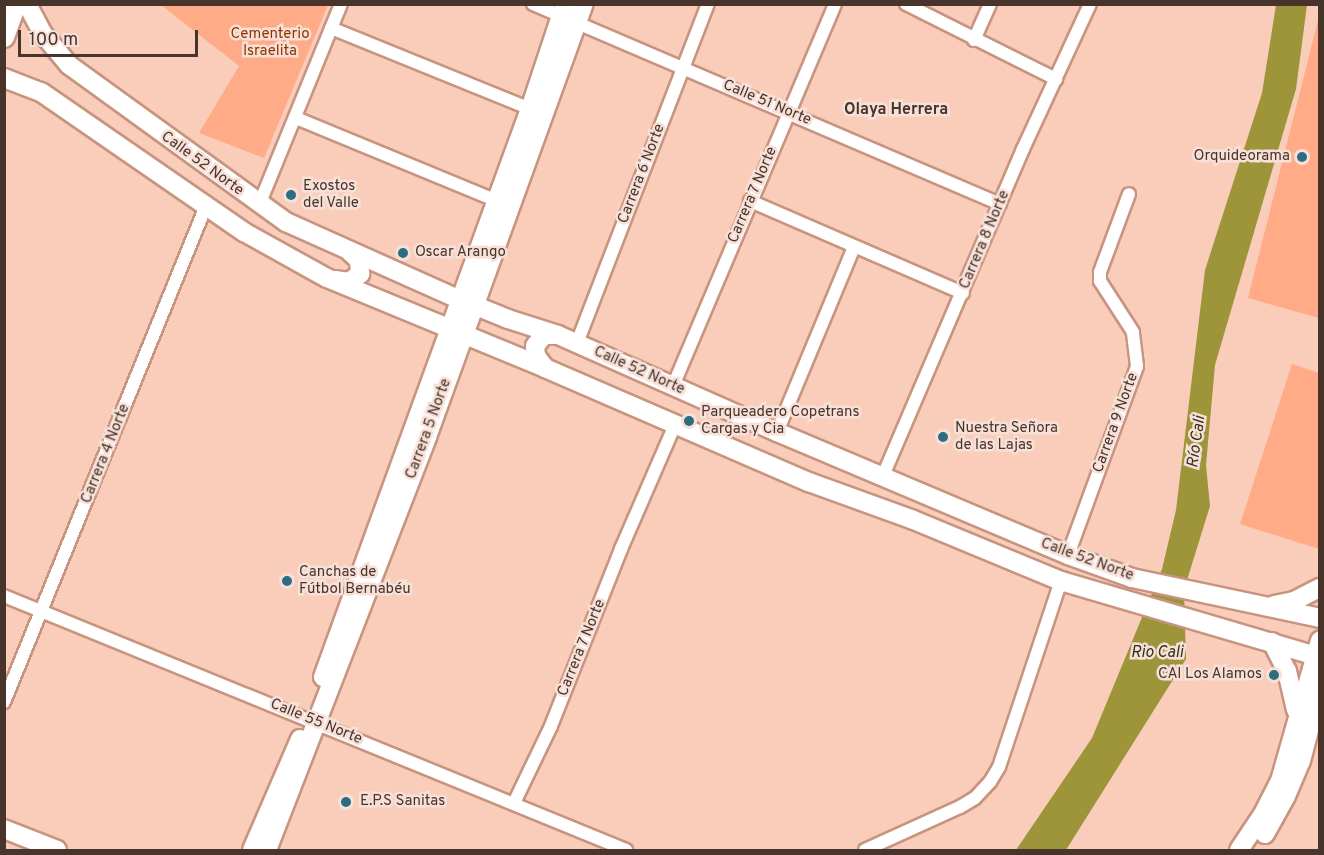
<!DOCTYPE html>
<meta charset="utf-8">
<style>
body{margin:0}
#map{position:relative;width:1324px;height:855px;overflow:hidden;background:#facdbb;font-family:Overpass,sans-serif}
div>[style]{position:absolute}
.green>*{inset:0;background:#ffab88}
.water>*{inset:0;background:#9e9439}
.roads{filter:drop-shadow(2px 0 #c8947f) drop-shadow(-2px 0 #c8947f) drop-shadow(0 2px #c8947f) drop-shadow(0 -2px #c8947f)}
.street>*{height:12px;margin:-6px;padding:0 6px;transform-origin:6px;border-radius:6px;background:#fff}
.secondary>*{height:18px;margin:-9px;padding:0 9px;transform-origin:9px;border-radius:9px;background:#fff}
.primary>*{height:20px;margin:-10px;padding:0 10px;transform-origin:10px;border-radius:10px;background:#fff}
.dots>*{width:16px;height:16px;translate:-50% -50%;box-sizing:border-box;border:3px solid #f7e0d7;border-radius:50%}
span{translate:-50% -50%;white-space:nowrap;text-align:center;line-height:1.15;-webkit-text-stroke:5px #f7e0d7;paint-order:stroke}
.park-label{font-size:15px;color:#913500}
.street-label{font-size:15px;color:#49342b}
.poi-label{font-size:15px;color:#49342b}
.right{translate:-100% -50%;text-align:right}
.left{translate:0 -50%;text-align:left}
.neighbourhood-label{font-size:16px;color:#49342b;font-weight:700}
.water-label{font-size:16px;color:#312f1a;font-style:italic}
.frame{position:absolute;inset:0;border:6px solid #49342b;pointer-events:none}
.scale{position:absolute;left:18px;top:30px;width:180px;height:27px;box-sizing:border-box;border:3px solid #49342b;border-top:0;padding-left:8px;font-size:18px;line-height:21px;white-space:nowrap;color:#49342b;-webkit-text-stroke:4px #f7e0d7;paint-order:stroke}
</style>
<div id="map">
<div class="green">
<div style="clip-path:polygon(161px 5px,328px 5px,264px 158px,199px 133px,239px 66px)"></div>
<div style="clip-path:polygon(1319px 16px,1320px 318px,1319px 318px,1248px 298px)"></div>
<div style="clip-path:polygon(1292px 364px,1319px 373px,1319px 549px,1240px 524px)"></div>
</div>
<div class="water">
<div style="clip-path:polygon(1276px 5px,1307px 5px,1296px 89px,1215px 365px,1206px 465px,1210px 506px,1184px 590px,1186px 659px,1066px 850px,1016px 850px,1092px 738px,1162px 569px,1176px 510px,1205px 270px,1262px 93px)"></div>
</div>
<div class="roads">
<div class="street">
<div style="left:533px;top:4px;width:508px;rotate:23.18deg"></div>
<div style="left:906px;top:4px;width:168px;rotate:26.6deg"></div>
<div style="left:331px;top:28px;width:220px;rotate:22.1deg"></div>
<div style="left:974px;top:40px;width:39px;rotate:-66deg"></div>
<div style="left:296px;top:118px;width:217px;rotate:22.4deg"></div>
<div style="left:750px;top:201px;width:232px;rotate:23.4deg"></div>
<div style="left:259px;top:205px;width:217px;rotate:-67.8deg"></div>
<div style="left:577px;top:343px;width:363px;rotate:-68.9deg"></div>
<div style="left:673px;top:386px;width:415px;rotate:-67deg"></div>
<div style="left:777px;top:432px;width:200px;rotate:-67.4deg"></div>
<div style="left:882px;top:478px;width:358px;rotate:-66.8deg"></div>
<div style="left:1023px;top:149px;width:160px;rotate:-65.2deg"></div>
<div style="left:1068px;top:555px;width:201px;rotate:-69.9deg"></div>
<div style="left:1137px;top:366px;width:34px;rotate:-97deg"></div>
<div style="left:1133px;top:332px;width:61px;rotate:-122.9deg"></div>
<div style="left:1100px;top:281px;width:9px;rotate:-90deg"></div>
<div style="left:1100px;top:272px;width:83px;rotate:-69.6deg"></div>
<div style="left:4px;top:596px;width:672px;rotate:22.21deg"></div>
<div style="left:4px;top:702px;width:536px;rotate:-67.84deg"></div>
<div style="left:514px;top:803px;width:85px;rotate:-64.3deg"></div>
<div style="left:551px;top:726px;width:190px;rotate:-68.4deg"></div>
<div style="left:621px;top:549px;width:135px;rotate:-66.5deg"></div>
<div style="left:865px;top:850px;width:104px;rotate:-24.4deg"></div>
<div style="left:960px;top:807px;width:17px;rotate:-31deg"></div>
<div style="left:975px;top:798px;width:22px;rotate:-47deg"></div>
<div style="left:990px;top:782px;width:17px;rotate:-59deg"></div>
<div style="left:999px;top:767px;width:196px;rotate:-71.6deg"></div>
</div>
<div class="secondary">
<div style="left:27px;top:4px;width:34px;rotate:62deg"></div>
<div style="left:43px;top:34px;width:40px;rotate:50deg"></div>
<div style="left:69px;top:65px;width:268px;rotate:35.9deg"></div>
<div style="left:286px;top:222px;width:184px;rotate:24.1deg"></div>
<div style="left:454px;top:297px;width:58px;rotate:22.2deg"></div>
<div style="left:508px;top:319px;width:52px;rotate:17.7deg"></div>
<div style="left:558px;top:335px;width:240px;rotate:23.9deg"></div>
<div style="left:777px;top:432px;width:316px;rotate:22.9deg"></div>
<div style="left:1068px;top:555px;width:68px;rotate:19.8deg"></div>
<div style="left:1132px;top:578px;width:192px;rotate:12deg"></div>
<div style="left:4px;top:78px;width:40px;rotate:21deg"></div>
<div style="left:41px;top:92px;width:247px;rotate:34.6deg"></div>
<div style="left:244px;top:232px;width:95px;rotate:29deg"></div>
<div style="left:327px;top:278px;width:236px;rotate:22.4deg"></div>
<div style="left:545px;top:368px;width:288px;rotate:23.4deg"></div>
<div style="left:809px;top:482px;width:109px;rotate:19.9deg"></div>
<div style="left:911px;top:519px;width:162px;rotate:22.5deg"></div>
<div style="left:1061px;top:581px;width:270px;rotate:16.4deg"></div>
<div style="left:335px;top:280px;width:14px;rotate:8deg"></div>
<div style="left:349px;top:282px;width:14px;rotate:-36deg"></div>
<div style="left:360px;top:274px;width:14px;rotate:-94deg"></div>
<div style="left:359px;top:260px;width:13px;rotate:-138deg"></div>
<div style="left:545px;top:368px;width:15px;rotate:-127deg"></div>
<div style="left:536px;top:356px;width:10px;rotate:-96deg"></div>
<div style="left:535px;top:346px;width:14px;rotate:-51deg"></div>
<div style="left:544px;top:335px;width:14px"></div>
<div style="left:1274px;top:605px;width:20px;rotate:-11deg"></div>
<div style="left:1294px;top:601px;width:29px;rotate:-27deg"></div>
<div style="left:1272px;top:642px;width:33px;rotate:63deg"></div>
<div style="left:1287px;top:671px;width:40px;rotate:77deg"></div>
<div style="left:323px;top:677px;width:605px;rotate:-69.98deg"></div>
<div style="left:530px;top:109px;width:111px;rotate:-71.6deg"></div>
<div style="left:4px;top:829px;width:57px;rotate:21.6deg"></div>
<div style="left:1265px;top:834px;width:43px;rotate:-61.1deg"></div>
<div style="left:1286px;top:796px;width:38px;rotate:-67deg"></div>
<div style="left:1301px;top:761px;width:75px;rotate:-75.4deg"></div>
<div style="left:252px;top:850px;width:121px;rotate:-66.6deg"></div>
<div style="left:267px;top:850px;width:443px;rotate:-68.8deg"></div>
<div style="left:427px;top:437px;width:461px;rotate:-70.1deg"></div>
<div style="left:1239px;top:850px;width:43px;rotate:-56.3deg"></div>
<div style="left:1263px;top:814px;width:37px;rotate:-63deg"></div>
<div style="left:1280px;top:781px;width:146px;rotate:-74.1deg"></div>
</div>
<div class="primary">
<div style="left:4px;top:37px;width:35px;rotate:-70deg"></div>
</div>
</div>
<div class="dots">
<div style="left:1302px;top:157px;background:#2d6c81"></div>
<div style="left:291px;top:195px;background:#2d6c81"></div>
<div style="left:403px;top:253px;background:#2d6c81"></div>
<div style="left:689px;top:421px;background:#2d6c81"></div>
<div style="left:943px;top:437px;background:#2d6c81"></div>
<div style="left:287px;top:581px;background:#2d6c81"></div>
<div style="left:1274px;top:675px;background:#2d6c81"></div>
<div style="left:346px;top:802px;background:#2d6c81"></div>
</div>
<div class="park-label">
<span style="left:270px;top:43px">Cementerio<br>Israelita</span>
</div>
<div class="street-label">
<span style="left:767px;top:103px;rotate:23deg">Calle 51 Norte</span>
<span style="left:202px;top:164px;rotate:36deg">Calle 52 Norte</span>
<span style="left:642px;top:174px;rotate:-69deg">Carrera 6 Norte</span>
<span style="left:753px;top:195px;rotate:-67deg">Carrera 7 Norte</span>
<span style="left:985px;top:240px;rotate:-67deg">Carrera 8 Norte</span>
<span style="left:639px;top:371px;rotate:24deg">Calle 52 Norte</span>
<span style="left:1116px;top:423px;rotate:-70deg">Carrera 9 Norte</span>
<span style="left:429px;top:429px;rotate:-70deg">Carrera 5 Norte</span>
<span style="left:106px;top:454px;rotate:-68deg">Carrera 4 Norte</span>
<span style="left:1087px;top:560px;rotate:20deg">Calle 52 Norte</span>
<span style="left:582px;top:648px;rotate:-68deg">Carrera 7 Norte</span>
<span style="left:316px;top:722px;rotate:22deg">Calle 55 Norte</span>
</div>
<div class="poi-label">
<span class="right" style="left:1290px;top:157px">Orquideorama</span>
<span class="left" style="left:303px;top:195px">Exostos<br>del Valle</span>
<span class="left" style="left:415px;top:253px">Oscar Arango</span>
<span class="left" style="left:701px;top:421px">Parqueadero Copetrans<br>Cargas y Cia</span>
<span class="left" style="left:955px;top:437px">Nuestra Señora<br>de las Lajas</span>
<span class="left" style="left:299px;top:581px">Canchas de<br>Fútbol Bernabéu</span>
<span class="right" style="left:1262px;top:675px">CAI Los Alamos</span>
<span class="left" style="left:360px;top:802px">E.P.S Sanitas</span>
</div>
<div class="neighbourhood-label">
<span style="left:896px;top:110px">Olaya Herrera</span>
</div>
<div class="water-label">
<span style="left:1197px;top:442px;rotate:-82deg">Río Cali</span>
<span style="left:1157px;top:653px">Rio Cali</span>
</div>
<div class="frame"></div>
<div class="scale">100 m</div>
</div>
